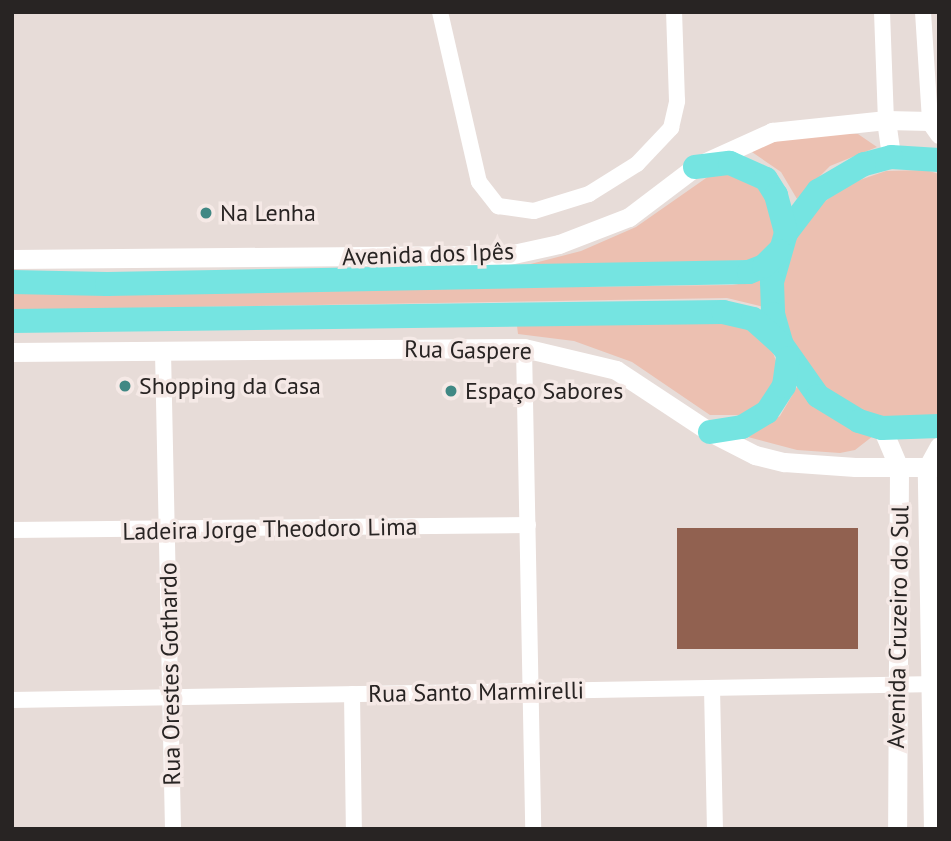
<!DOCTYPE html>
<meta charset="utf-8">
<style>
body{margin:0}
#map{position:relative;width:951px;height:841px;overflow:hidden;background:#e7dcd8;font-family:"PT Sans",sans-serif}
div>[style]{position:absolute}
.green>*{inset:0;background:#ecc0b1}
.building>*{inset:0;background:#916150;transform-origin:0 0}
.minor>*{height:16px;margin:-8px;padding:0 8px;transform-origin:8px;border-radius:8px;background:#fff}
.tertiary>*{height:19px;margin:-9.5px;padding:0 9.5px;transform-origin:9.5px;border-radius:9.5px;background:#fff}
.primary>*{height:24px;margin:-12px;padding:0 12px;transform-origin:12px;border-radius:12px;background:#75e4e1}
.dots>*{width:19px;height:19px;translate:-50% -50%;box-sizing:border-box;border:4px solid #f5e9e6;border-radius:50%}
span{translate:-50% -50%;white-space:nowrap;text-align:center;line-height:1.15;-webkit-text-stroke:7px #f5e9e6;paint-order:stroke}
.poi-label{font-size:24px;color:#282423}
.left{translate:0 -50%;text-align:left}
.street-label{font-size:24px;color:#282423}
.frame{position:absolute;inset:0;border:14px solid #282423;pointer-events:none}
</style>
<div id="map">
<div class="green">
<div style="clip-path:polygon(839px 133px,858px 134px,877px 147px,830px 166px,797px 199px,781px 172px,749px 150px,780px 140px)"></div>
<div style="clip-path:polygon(926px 170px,939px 174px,939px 417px,896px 421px,854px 410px,821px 388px,797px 356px,783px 319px,782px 279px,793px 241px,816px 208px,848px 184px,886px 171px)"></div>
<div style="clip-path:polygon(727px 171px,754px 179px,776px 217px,773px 243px,759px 260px,519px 267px,581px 251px,636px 227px,709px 176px)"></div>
<div style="clip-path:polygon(764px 280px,764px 307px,727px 298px,12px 310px,12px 294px,732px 285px)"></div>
<div style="clip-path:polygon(721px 323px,742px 324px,771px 347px,776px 361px,773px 391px,750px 415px,710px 415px,632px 362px,574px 341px,518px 334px,517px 326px)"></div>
<div style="clip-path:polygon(797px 387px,807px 399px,873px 436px,855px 450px,840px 453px,797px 450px,748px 437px,780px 416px)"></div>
</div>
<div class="building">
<div style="left:858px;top:528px;width:121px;height:181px;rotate:90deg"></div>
</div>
<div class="minor">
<div style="left:440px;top:12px;width:174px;rotate:77.1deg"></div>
<div style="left:479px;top:182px;width:31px;rotate:52deg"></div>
<div style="left:498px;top:206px;width:36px;rotate:8deg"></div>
<div style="left:534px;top:211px;width:58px;rotate:-17.2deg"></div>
<div style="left:589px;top:194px;width:57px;rotate:-32deg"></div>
<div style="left:637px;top:164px;width:50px;rotate:-46.6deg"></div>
<div style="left:671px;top:128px;width:28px;rotate:-77deg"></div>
<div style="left:677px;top:101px;width:89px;rotate:-91.9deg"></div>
<div style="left:882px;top:12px;width:108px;rotate:87.9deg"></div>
<div style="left:923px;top:12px;width:109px;rotate:86.3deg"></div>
<div style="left:930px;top:121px;width:9px;rotate:6deg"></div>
<div style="left:524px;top:348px;width:481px;rotate:88.9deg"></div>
<div style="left:163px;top:352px;width:477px;rotate:88.8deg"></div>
<div style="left:12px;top:530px;width:516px;rotate:-0.56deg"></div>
<div style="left:712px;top:688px;width:141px;rotate:88.8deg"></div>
<div style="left:352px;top:694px;width:135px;rotate:89.2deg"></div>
<div style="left:12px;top:700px;width:927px;rotate:-0.99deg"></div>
</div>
<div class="tertiary">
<div style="left:886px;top:120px;width:37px;rotate:82deg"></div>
<div style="left:12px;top:259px;width:497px;rotate:-0.5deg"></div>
<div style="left:509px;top:255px;width:51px;rotate:-12.4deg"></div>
<div style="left:559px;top:244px;width:75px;rotate:-21.1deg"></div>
<div style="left:629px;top:217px;width:83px;rotate:-37.1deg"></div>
<div style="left:695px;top:167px;width:85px;rotate:-24.4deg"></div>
<div style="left:772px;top:132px;width:115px;rotate:-6deg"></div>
<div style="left:886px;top:120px;width:44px;rotate:1.3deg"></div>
<div style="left:930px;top:121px;width:16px;rotate:55deg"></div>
<div style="left:12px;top:352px;width:512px;rotate:-0.45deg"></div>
<div style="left:524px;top:348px;width:95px;rotate:13.4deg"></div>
<div style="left:616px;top:370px;width:113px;rotate:33.4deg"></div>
<div style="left:710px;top:432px;width:51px;rotate:27.1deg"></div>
<div style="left:755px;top:455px;width:30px;rotate:14deg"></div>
<div style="left:784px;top:462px;width:71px;rotate:4deg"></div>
<div style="left:855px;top:467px;width:84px"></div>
<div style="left:882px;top:428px;width:43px;rotate:67deg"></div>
<div style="left:899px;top:468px;width:361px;rotate:90.3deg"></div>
<div style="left:933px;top:829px;width:361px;rotate:-91deg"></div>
<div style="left:927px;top:468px;width:25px;rotate:-61deg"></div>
</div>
<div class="primary">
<div style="left:939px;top:160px;width:48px;rotate:-176.4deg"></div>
<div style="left:891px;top:157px;width:28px;rotate:165deg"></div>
<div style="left:864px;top:164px;width:53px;rotate:149.6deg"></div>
<div style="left:818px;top:191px;width:53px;rotate:127.3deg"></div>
<div style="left:786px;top:233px;width:51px;rotate:105.9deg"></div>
<div style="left:772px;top:282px;width:32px;rotate:88deg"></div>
<div style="left:773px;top:314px;width:32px;rotate:74deg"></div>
<div style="left:782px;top:345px;width:62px;rotate:54.8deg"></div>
<div style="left:818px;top:396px;width:48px;rotate:31.4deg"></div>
<div style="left:859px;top:421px;width:24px;rotate:17deg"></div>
<div style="left:882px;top:428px;width:57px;rotate:-2deg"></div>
<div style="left:695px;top:167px;width:35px;rotate:-7deg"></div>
<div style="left:730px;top:163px;width:39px;rotate:24deg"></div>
<div style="left:766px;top:179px;width:19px;rotate:58deg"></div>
<div style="left:776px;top:195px;width:39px;rotate:75deg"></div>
<div style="left:12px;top:282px;width:95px;rotate:1.2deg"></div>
<div style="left:107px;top:284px;width:642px;rotate:-1.07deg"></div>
<div style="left:749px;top:272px;width:16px;rotate:-22deg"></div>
<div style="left:764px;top:266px;width:21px;rotate:-45deg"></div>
<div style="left:12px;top:321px;width:711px;rotate:-0.73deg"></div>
<div style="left:723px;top:312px;width:31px;rotate:13deg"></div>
<div style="left:753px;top:319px;width:39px;rotate:42deg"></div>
<div style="left:710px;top:432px;width:32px;rotate:-9deg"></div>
<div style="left:742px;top:427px;width:29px;rotate:-31deg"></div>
<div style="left:767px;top:412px;width:31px;rotate:-57deg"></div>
<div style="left:784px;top:386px;width:28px;rotate:-82deg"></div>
</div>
<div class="dots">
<div style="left:206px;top:213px;background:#408884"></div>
<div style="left:125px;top:386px;background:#408884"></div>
<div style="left:451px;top:391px;background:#408884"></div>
</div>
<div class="poi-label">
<span class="left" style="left:220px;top:213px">Na Lenha</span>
<span class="left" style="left:139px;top:386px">Shopping da Casa</span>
<span class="left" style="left:465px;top:391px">Espaço Sabores</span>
</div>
<div class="street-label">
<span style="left:428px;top:254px;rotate:-2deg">Avenida dos Ipês</span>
<span style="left:468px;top:350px;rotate:1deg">Rua Gaspere</span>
<span style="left:270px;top:529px;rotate:-1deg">Ladeira Jorge Theodoro Lima</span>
<span style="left:898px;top:627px;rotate:-89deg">Avenida Cruzeiro do Sul</span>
<span style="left:170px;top:674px;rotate:-91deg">Rua Orestes Gothardo</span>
<span style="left:476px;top:692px;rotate:-1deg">Rua Santo Marmirelli</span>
</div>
<div class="frame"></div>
</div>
